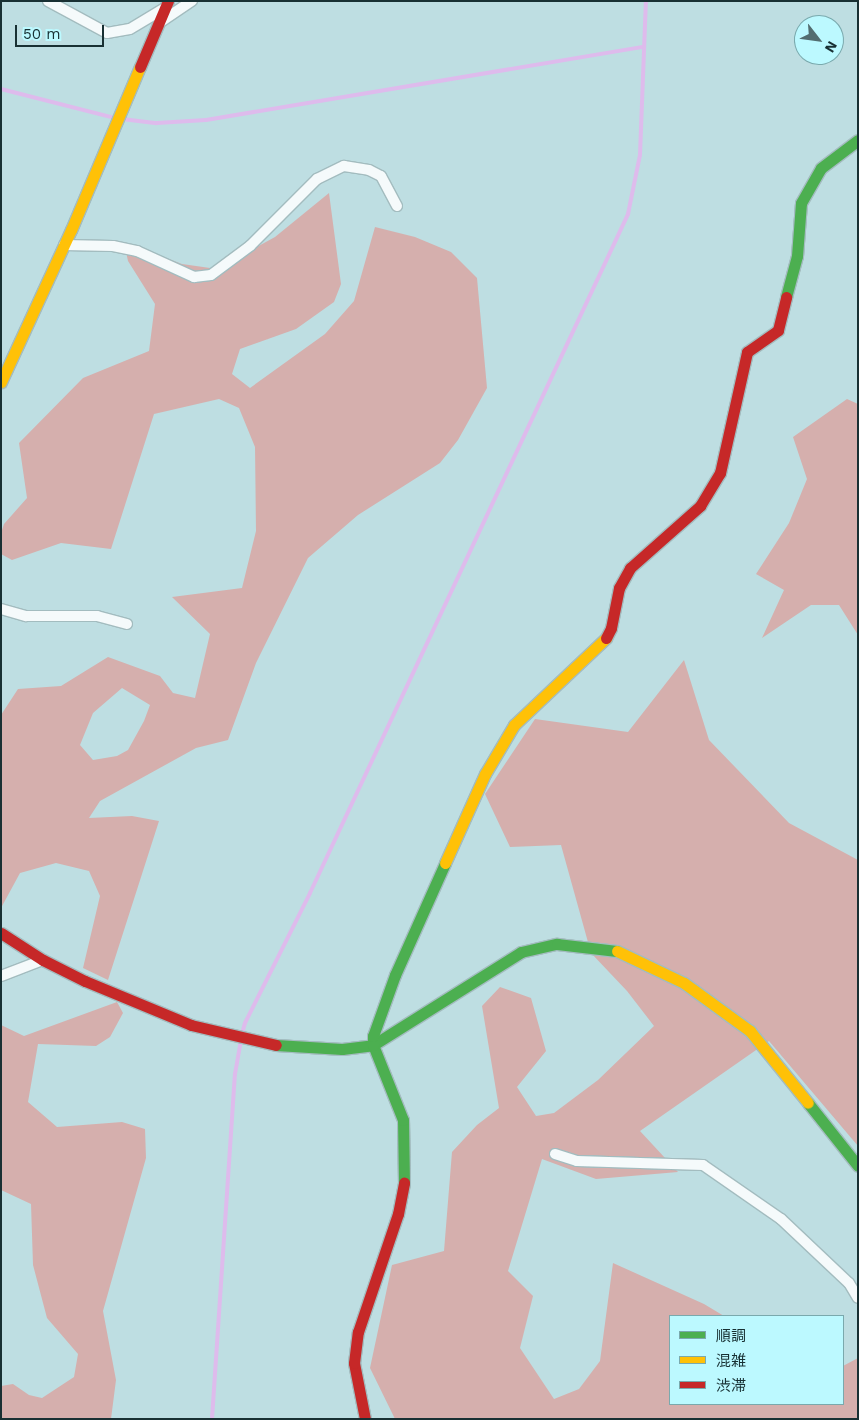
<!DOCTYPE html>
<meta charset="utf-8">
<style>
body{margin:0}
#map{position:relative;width:859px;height:1420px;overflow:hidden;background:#bedee2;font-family:"Work Sans","Noto Sans JP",sans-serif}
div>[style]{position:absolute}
.forest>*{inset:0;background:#d5afad}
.stream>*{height:4px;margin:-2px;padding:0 2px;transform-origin:2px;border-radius:2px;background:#debbec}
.roads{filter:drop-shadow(1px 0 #a3bcbf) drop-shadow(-1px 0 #a3bcbf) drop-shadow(0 1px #a3bcbf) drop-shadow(0 -1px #a3bcbf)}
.street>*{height:10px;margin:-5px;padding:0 5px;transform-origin:5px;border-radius:5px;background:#f5fafb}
.fast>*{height:11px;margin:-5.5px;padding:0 5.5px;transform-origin:5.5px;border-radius:5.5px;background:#4caf50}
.slow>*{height:11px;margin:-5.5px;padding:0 5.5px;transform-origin:5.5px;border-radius:5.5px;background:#ffc107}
.jam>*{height:11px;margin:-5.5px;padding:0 5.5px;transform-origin:5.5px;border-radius:5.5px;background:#c62828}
span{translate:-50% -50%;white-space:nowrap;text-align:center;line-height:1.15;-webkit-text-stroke:5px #bcf9ff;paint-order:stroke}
.frame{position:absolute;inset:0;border:2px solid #183033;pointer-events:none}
.legend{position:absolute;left:669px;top:1315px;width:175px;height:90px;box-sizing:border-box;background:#bcf9ff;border:1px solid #7aa9ad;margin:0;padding:6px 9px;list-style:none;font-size:15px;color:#183033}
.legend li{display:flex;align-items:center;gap:10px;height:25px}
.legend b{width:25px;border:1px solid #7aa9ad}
.north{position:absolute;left:794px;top:15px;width:50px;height:50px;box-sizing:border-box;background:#bcf9ff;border:1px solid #7aa9ad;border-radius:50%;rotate:120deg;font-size:14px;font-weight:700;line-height:20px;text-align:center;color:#183033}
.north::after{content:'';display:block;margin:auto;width:18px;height:22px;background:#526d70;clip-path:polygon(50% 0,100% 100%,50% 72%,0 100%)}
.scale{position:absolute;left:15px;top:25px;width:89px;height:22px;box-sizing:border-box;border:2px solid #183033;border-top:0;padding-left:6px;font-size:15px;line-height:18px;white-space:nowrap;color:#183033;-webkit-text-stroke:4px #bcf9ff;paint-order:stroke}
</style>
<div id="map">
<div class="forest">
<div style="clip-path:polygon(evenodd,329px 193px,341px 284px,334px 302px,296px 329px,240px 349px,232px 374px,250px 388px,325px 334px,354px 301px,375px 227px,415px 237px,451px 252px,477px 278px,487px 388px,458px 440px,440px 463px,358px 515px,308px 558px,256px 663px,228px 740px,196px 748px,100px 801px,89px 818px,132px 816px,159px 821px,108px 980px,83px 968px,100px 896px,89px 871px,56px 863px,20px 873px,1px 908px,1px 715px,18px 689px,61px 686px,108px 657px,160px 676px,173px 693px,195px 698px,210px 634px,172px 597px,242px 588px,256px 531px,255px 447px,239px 408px,219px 399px,154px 414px,111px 549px,61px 543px,12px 560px,1px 554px,1px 533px,4px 524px,27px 498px,19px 443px,83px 378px,149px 351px,155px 304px,128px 261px,124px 242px,182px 264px,217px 269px,275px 237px,329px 193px,122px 688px,150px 705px,144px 721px,128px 750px,117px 756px,93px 760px,80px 745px,93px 713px,122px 688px)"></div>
<div style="clip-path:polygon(847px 399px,858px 404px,858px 635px,839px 605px,811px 605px,762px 638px,784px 590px,756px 574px,789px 523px,807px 479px,793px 437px)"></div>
<div style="clip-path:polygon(684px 660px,709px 740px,789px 823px,858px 860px,858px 1146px,769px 1041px,640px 1131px,678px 1172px,596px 1179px,542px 1159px,508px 1271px,533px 1296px,520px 1348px,554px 1399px,579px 1389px,600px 1361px,613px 1263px,704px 1304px,724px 1316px,670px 1316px,670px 1404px,843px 1404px,843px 1366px,858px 1358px,858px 1419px,395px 1419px,370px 1368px,392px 1265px,444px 1251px,452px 1152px,477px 1125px,499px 1108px,482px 1006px,500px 987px,531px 998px,546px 1051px,517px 1087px,536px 1116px,554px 1113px,598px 1080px,654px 1026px,627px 991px,591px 953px,561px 845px,510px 847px,485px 794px,535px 719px,628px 732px)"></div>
<div style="clip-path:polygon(117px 1002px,123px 1013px,110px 1037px,96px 1046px,38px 1044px,28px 1102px,57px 1127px,122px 1122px,145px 1129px,146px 1158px,103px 1311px,116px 1380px,111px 1419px,1px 1419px,1px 1386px,13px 1384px,29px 1395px,42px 1398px,74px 1377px,78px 1354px,47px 1318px,33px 1265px,31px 1204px,1px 1190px,1px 1025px,24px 1036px)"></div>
</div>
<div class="stream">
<div style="left:1px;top:89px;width:118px;rotate:14.3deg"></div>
<div style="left:122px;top:119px;width:35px;rotate:7deg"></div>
<div style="left:157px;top:123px;width:49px;rotate:-3.5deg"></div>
<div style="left:206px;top:120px;width:443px;rotate:-9.5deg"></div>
<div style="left:242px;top:1034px;width:11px;rotate:-75deg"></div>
<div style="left:245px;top:1023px;width:145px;rotate:-63.4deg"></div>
<div style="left:310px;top:893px;width:750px;rotate:-64.9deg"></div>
<div style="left:628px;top:214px;width:60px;rotate:-78.5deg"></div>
<div style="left:640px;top:155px;width:154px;rotate:-87.8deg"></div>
<div style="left:212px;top:1419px;width:346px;rotate:-86.2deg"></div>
<div style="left:235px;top:1074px;width:34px;rotate:-80deg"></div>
</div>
<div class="roads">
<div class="street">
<div style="left:48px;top:1px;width:67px;rotate:28.5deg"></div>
<div style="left:107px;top:33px;width:23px;rotate:-10deg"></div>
<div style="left:130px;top:29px;width:41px;rotate:-31deg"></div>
<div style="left:159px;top:23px;width:40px;rotate:-34deg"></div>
<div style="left:64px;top:245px;width:49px;rotate:1.2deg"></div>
<div style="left:113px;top:246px;width:25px;rotate:12deg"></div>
<div style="left:137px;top:251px;width:63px;rotate:24.5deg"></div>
<div style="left:194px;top:277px;width:17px;rotate:-7deg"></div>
<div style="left:211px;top:275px;width:49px;rotate:-36.6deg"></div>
<div style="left:250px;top:246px;width:95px;rotate:-45deg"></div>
<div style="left:317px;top:179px;width:30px;rotate:-26deg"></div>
<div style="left:344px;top:166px;width:25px;rotate:9deg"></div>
<div style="left:369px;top:170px;width:13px;rotate:27deg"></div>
<div style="left:381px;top:176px;width:34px;rotate:62deg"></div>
<div style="left:1px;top:609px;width:26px;rotate:16deg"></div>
<div style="left:26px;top:616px;width:71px"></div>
<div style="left:97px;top:616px;width:31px;rotate:15deg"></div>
<div style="left:1px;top:976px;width:45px;rotate:-20.9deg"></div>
<div style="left:555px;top:1154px;width:23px;rotate:18deg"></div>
<div style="left:577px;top:1161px;width:126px;rotate:1.8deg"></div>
<div style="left:703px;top:1165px;width:95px;rotate:34.7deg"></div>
<div style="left:781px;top:1219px;width:93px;rotate:43.3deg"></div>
<div style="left:849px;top:1283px;width:17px;rotate:59deg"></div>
</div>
<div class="fast">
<div style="left:786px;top:297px;width:42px;rotate:-75deg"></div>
<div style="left:797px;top:256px;width:53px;rotate:-85.7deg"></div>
<div style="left:801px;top:203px;width:40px;rotate:-60.3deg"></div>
<div style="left:821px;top:168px;width:46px;rotate:-37.1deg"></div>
<div style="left:276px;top:1045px;width:66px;rotate:3.5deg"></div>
<div style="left:342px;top:1049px;width:31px;rotate:-7deg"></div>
<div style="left:373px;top:1045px;width:175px;rotate:-32.1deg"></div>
<div style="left:521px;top:952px;width:37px;rotate:-13deg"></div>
<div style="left:557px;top:944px;width:60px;rotate:6.7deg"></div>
<div style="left:808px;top:1103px;width:80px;rotate:51.6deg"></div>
<div style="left:404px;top:1183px;width:63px;rotate:-90.9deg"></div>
<div style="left:403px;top:1120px;width:81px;rotate:-111.8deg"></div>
<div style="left:373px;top:1045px;width:9px;rotate:-90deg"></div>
<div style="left:373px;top:1036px;width:65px;rotate:-70.2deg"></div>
<div style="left:395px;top:975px;width:123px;rotate:-65.9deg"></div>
</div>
<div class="slow">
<div style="left:1px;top:382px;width:167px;rotate:-65.3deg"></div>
<div style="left:71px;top:230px;width:177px;rotate:-67.1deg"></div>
<div style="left:445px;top:863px;width:98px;rotate:-65.8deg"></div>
<div style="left:485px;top:774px;width:57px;rotate:-59.4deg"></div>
<div style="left:514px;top:725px;width:127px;rotate:-43.4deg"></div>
<div style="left:617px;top:951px;width:74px;rotate:25.5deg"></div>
<div style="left:684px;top:983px;width:82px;rotate:36deg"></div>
<div style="left:750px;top:1031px;width:92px;rotate:51.1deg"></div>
</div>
<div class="jam">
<div style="left:140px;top:67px;width:72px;rotate:-67deg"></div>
<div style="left:606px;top:638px;width:11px;rotate:-63deg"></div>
<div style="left:611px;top:628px;width:41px;rotate:-78.7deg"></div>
<div style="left:619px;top:588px;width:23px;rotate:-61deg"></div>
<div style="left:630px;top:568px;width:94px;rotate:-41.5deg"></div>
<div style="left:700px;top:506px;width:39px;rotate:-59deg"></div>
<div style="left:720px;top:473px;width:124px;rotate:-77.4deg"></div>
<div style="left:747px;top:352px;width:38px;rotate:-35deg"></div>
<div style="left:778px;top:330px;width:34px;rotate:-76deg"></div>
<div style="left:1px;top:933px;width:50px;rotate:32.7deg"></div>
<div style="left:43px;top:960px;width:47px;rotate:26.6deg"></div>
<div style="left:85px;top:981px;width:115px;rotate:22.5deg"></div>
<div style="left:191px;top:1025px;width:87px;rotate:13.2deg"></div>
<div style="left:365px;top:1419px;width:57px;rotate:-101.1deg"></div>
<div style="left:354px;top:1363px;width:31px;rotate:-83deg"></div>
<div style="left:358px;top:1332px;width:125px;rotate:-71.3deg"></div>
<div style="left:398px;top:1214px;width:32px;rotate:-79deg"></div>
</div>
</div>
<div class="frame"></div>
<ul class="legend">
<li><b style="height:6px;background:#4caf50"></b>順調</li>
<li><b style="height:6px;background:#ffc107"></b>混雑</li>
<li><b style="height:6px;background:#c62828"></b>渋滞</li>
</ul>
<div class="north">N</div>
<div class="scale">50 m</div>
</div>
